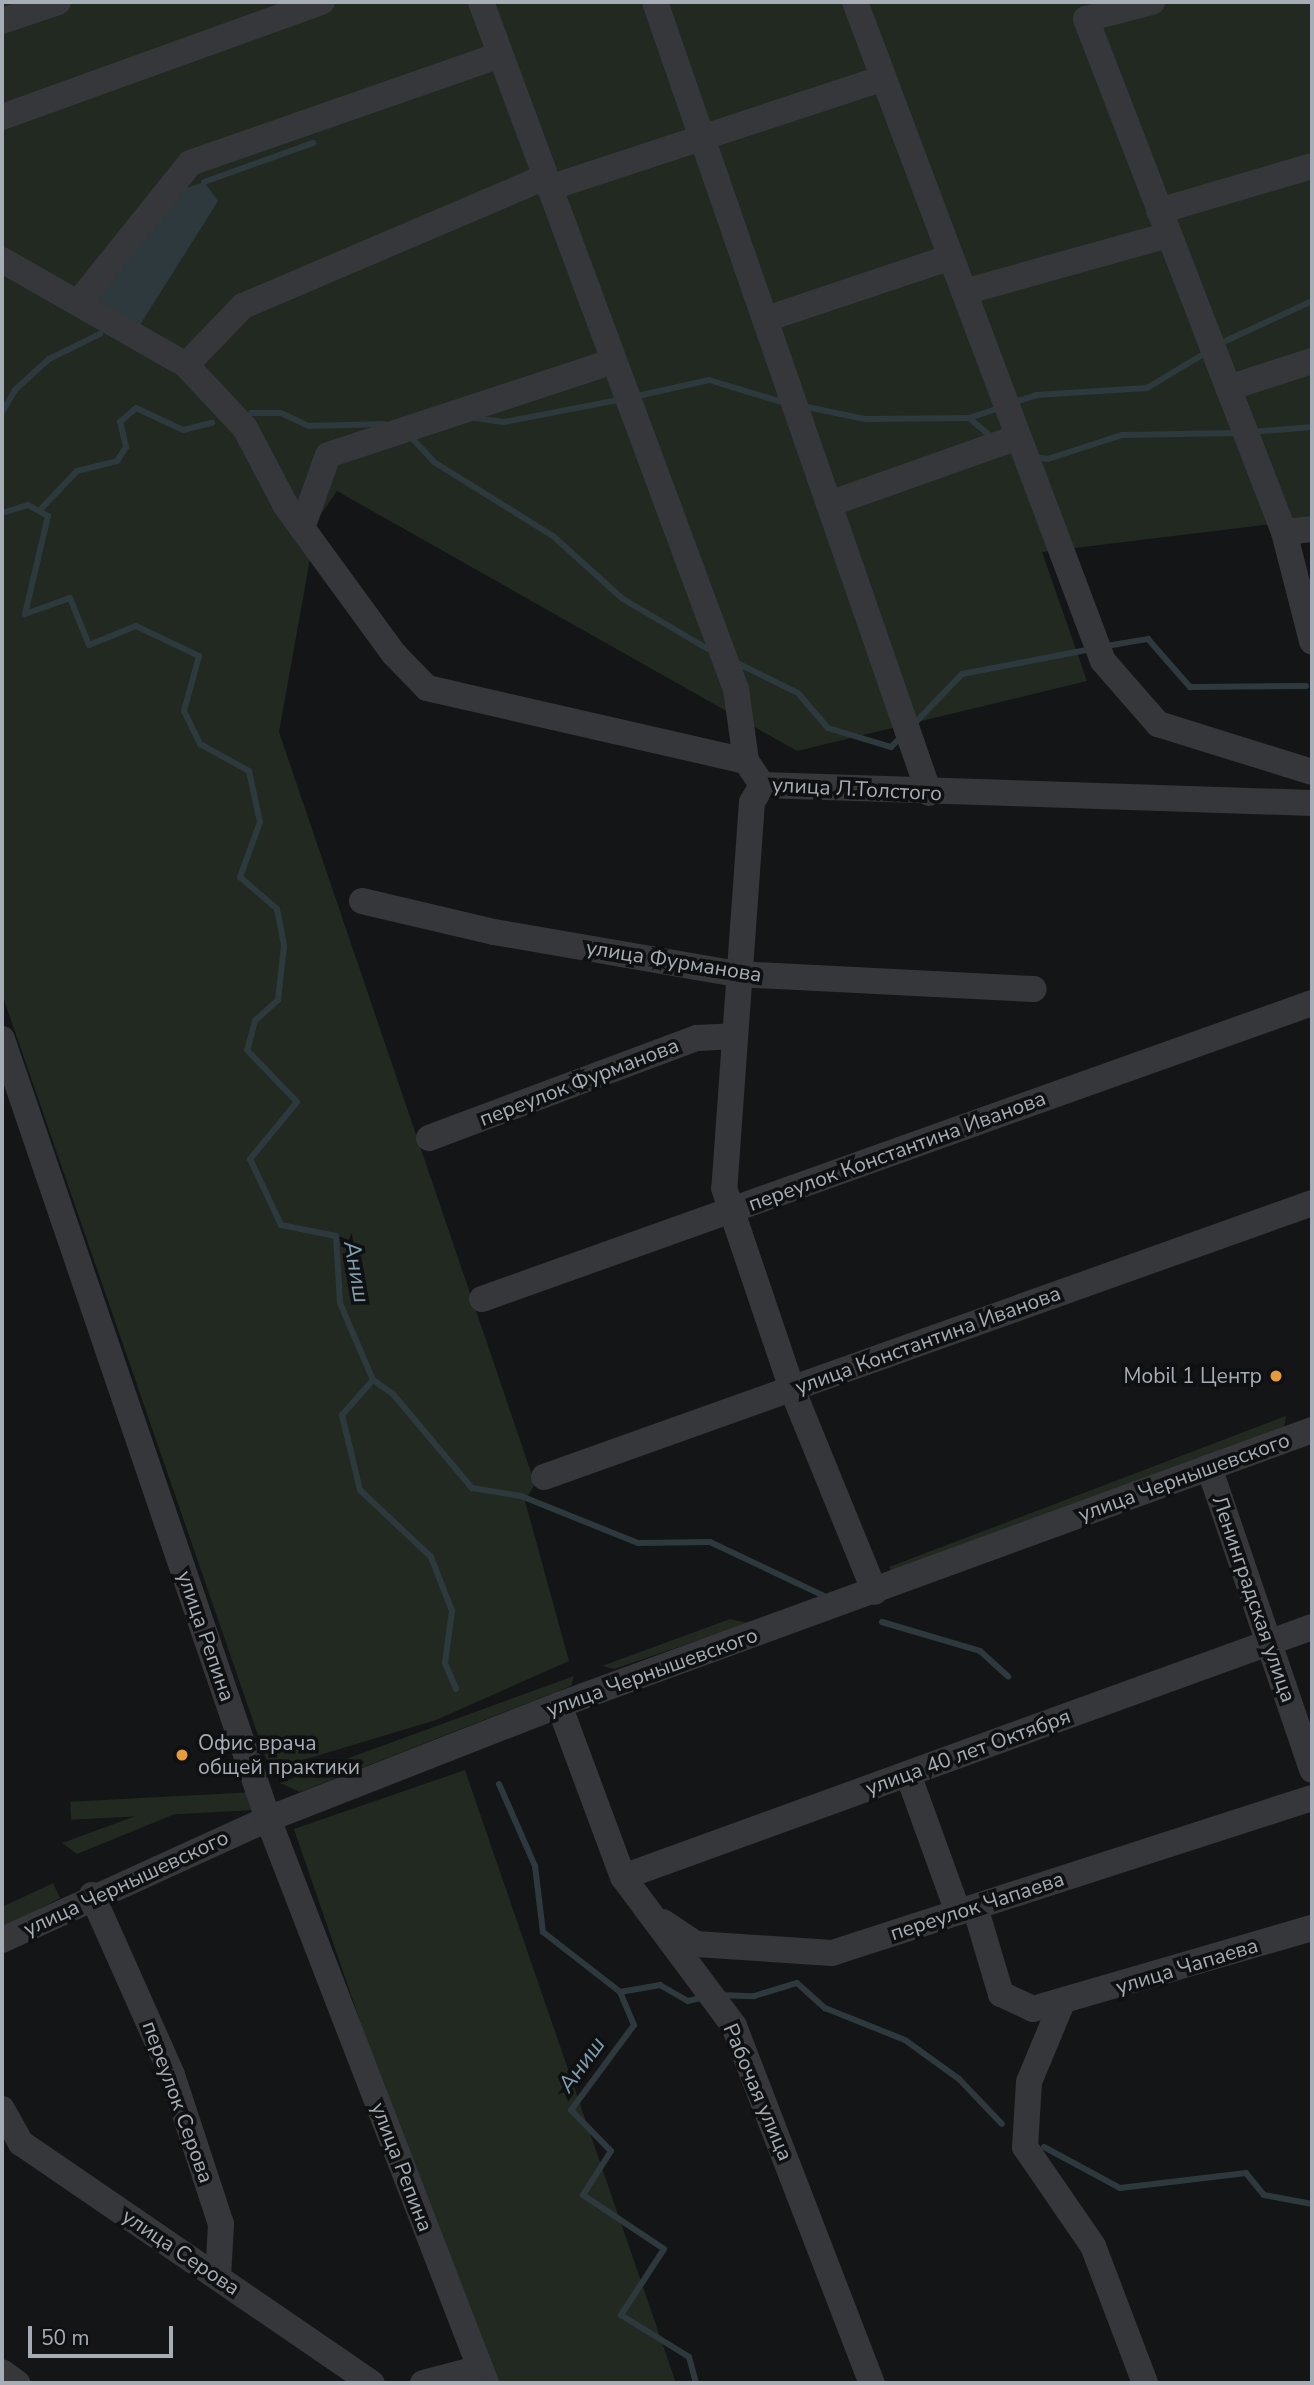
<!DOCTYPE html>
<meta charset="utf-8">
<style>
body{margin:0}
#map{position:relative;width:1314px;height:2385px;overflow:hidden;background:#141516;font-family:"Nunito Sans",sans-serif}
div>[style]{position:absolute}
.green>*{inset:0;background:#212921;transform-origin:0 0}
.water>*{inset:0;background:#2e393e}
.stream>*{height:6px;margin:-3px;padding:0 3px;transform-origin:3px;border-radius:3px;background:#2e393e}
.minor>*{height:26px;margin:-13px;padding:0 13px;transform-origin:13px;border-radius:13px;background:#36373b}
.dots>*{width:19px;height:19px;translate:-50% -50%;box-sizing:border-box;border:4px solid #0f1011;border-radius:50%}
span{translate:-50% -50%;white-space:nowrap;text-align:center;line-height:1.15;-webkit-text-stroke:7px #0f1011;paint-order:stroke}
.street-label{font-size:21px;color:#a7adb5}
.poi-label{font-size:21px;color:#a7adb5}
.right{translate:-100% -50%;text-align:right}
.left{translate:0 -50%;text-align:left}
.water-label{font-size:23px;color:#809eaf;font-style:italic}
.frame{position:absolute;inset:0;border:4px solid #a7adb5;pointer-events:none}
.scale{position:absolute;left:28px;top:2326px;width:145px;height:32px;box-sizing:border-box;border:4px solid #a7adb5;border-top:0;padding-left:9px;font-size:21px;line-height:24px;white-space:nowrap;color:#a7adb5;-webkit-text-stroke:5px #0f1011;paint-order:stroke}
</style>
<div id="map">
<div class="green">
<div style="clip-path:polygon(2px 2px,1312px 2px,1312px 519px,1042px 552px,1087px 681px,797px 751px,337px 491px,317px 520px,279px 732px,535px 1484px,525px 1501px,569px 1661px,436px 1720px,270px 1770px,2px 994px)"></div>
<div style="clip-path:polygon(1286px 1416px,1284px 1429px,892px 1572px,889px 1567px)"></div>
<div style="clip-path:polygon(730px 1619px,749px 1623px,614px 1669px,602px 1666px)"></div>
<div style="clip-path:polygon(574px 1676px,571px 1686px,300px 1792px,280px 1783px)"></div>
<div style="left:465px;top:1770px;width:649px;height:181px;rotate:71deg"></div>
<div style="left:255px;top:1792px;width:18px;height:185px;rotate:87deg"></div>
<div style="clip-path:polygon(193px 1795px,197px 1805px,77px 1854px,62px 1843px)"></div>
<div style="clip-path:polygon(53px 1883px,60px 1898px,2px 1929px,2px 1907px)"></div>
</div>
<div class="water">
<div style="clip-path:polygon(204px 182px,218px 201px,138px 328px,93px 303px,180px 190px)"></div>
</div>
<div class="stream">
<div style="left:204px;top:182px;width:116px;rotate:-19.7deg"></div>
<div style="left:1219px;top:344px;width:102px;rotate:-24.8deg"></div>
<div style="left:633px;top:397px;width:78px;rotate:-12.6deg"></div>
<div style="left:709px;top:380px;width:79px;rotate:16.8deg"></div>
<div style="left:1012px;top:403px;width:25px;rotate:-18deg"></div>
<div style="left:1036px;top:395px;width:111px;rotate:-3.6deg"></div>
<div style="left:1147px;top:388px;width:70px;rotate:-31deg"></div>
<div style="left:802px;top:406px;width:64px;rotate:11.7deg"></div>
<div style="left:865px;top:419px;width:104px;rotate:-0.6deg"></div>
<div style="left:969px;top:418px;width:35px;rotate:-18deg"></div>
<div style="left:2px;top:412px;width:26px;rotate:-59deg"></div>
<div style="left:15px;top:390px;width:46px;rotate:-42.4deg"></div>
<div style="left:49px;top:359px;width:57px;rotate:-26.1deg"></div>
<div style="left:251px;top:413px;width:30px"></div>
<div style="left:281px;top:413px;width:31px;rotate:25deg"></div>
<div style="left:309px;top:426px;width:75px;rotate:-1.5deg"></div>
<div style="left:475px;top:418px;width:29px;rotate:8deg"></div>
<div style="left:504px;top:422px;width:121px;rotate:-10.9deg"></div>
<div style="left:969px;top:418px;width:33px;rotate:40deg"></div>
<div style="left:1251px;top:432px;width:61px;rotate:-4.7deg"></div>
<div style="left:410px;top:436px;width:35px;rotate:47deg"></div>
<div style="left:434px;top:462px;width:140px;rotate:31.9deg"></div>
<div style="left:553px;top:536px;width:94px;rotate:42deg"></div>
<div style="left:623px;top:599px;width:104px;rotate:30.5deg"></div>
<div style="left:1035px;top:457px;width:13px;rotate:9deg"></div>
<div style="left:1048px;top:459px;width:78px;rotate:-18deg"></div>
<div style="left:1122px;top:435px;width:115px;rotate:-1deg"></div>
<div style="left:39px;top:511px;width:55px;rotate:-46.5deg"></div>
<div style="left:77px;top:471px;width:41px;rotate:-14deg"></div>
<div style="left:117px;top:461px;width:17px;rotate:-57deg"></div>
<div style="left:126px;top:447px;width:26px;rotate:-103deg"></div>
<div style="left:120px;top:422px;width:21px;rotate:-41deg"></div>
<div style="left:136px;top:408px;width:52px;rotate:25.1deg"></div>
<div style="left:183px;top:430px;width:30px;rotate:-14deg"></div>
<div style="left:2px;top:513px;width:27px;rotate:-17deg"></div>
<div style="left:28px;top:505px;width:23px;rotate:29deg"></div>
<div style="left:48px;top:516px;width:101px;rotate:103.2deg"></div>
<div style="left:25px;top:614px;width:48px;rotate:-19.6deg"></div>
<div style="left:70px;top:598px;width:51px;rotate:68deg"></div>
<div style="left:89px;top:645px;width:51px;rotate:-22deg"></div>
<div style="left:136px;top:626px;width:70px;rotate:25.5deg"></div>
<div style="left:199px;top:656px;width:57px;rotate:105.3deg"></div>
<div style="left:184px;top:711px;width:37px;rotate:64deg"></div>
<div style="left:200px;top:744px;width:56px;rotate:28.9deg"></div>
<div style="left:249px;top:771px;width:52px;rotate:77.8deg"></div>
<div style="left:260px;top:822px;width:59px;rotate:110deg"></div>
<div style="left:240px;top:877px;width:49px;rotate:40.9deg"></div>
<div style="left:277px;top:909px;width:38px;rotate:79deg"></div>
<div style="left:284px;top:946px;width:54px;rotate:96.3deg"></div>
<div style="left:278px;top:1000px;width:31px;rotate:138deg"></div>
<div style="left:255px;top:1021px;width:30px;rotate:105deg"></div>
<div style="left:247px;top:1050px;width:72px;rotate:46.1deg"></div>
<div style="left:297px;top:1102px;width:74px;rotate:129.5deg"></div>
<div style="left:250px;top:1159px;width:73px;rotate:64.8deg"></div>
<div style="left:281px;top:1225px;width:56px;rotate:11.3deg"></div>
<div style="left:336px;top:1236px;width:67px;rotate:86.6deg"></div>
<div style="left:340px;top:1303px;width:84px;rotate:66.8deg"></div>
<div style="left:373px;top:1380px;width:47px;rotate:131.5deg"></div>
<div style="left:342px;top:1415px;width:77px;rotate:76.5deg"></div>
<div style="left:360px;top:1490px;width:98px;rotate:43.3deg"></div>
<div style="left:431px;top:1557px;width:58px;rotate:68.7deg"></div>
<div style="left:452px;top:1611px;width:52px;rotate:97.7deg"></div>
<div style="left:445px;top:1663px;width:28px;rotate:67deg"></div>
<div style="left:1106px;top:646px;width:43px;rotate:-9.5deg"></div>
<div style="left:1148px;top:639px;width:64px;rotate:48.8deg"></div>
<div style="left:1190px;top:687px;width:116px;rotate:-0.5deg"></div>
<div style="left:735px;top:662px;width:70px;rotate:26.2deg"></div>
<div style="left:798px;top:693px;width:46px;rotate:49.4deg"></div>
<div style="left:828px;top:728px;width:66px;rotate:16.8deg"></div>
<div style="left:891px;top:747px;width:17px;rotate:-45deg"></div>
<div style="left:913px;top:725px;width:71px;rotate:-46.1deg"></div>
<div style="left:962px;top:674px;width:132px;rotate:-10.9deg"></div>
<div style="left:373px;top:1380px;width:24px;rotate:35deg"></div>
<div style="left:393px;top:1394px;width:123px;rotate:50deg"></div>
<div style="left:472px;top:1488px;width:50px;rotate:9.3deg"></div>
<div style="left:521px;top:1496px;width:126px;rotate:21.9deg"></div>
<div style="left:638px;top:1543px;width:72px;rotate:-0.8deg"></div>
<div style="left:710px;top:1542px;width:126px;rotate:25.3deg"></div>
<div style="left:882px;top:1622px;width:102px;rotate:16.5deg"></div>
<div style="left:980px;top:1651px;width:38px;rotate:42deg"></div>
<div style="left:499px;top:1784px;width:90px;rotate:66.3deg"></div>
<div style="left:535px;top:1866px;width:66px;rotate:83.1deg"></div>
<div style="left:543px;top:1932px;width:98px;rotate:37.9deg"></div>
<div style="left:620px;top:1992px;width:36px;rotate:67deg"></div>
<div style="left:634px;top:2025px;width:106px;rotate:126.5deg"></div>
<div style="left:571px;top:2110px;width:57px;rotate:45.7deg"></div>
<div style="left:611px;top:2151px;width:52px;rotate:122.5deg"></div>
<div style="left:583px;top:2195px;width:97px;rotate:33.7deg"></div>
<div style="left:664px;top:2249px;width:79px;rotate:123.1deg"></div>
<div style="left:621px;top:2315px;width:80px;rotate:31.7deg"></div>
<div style="left:689px;top:2357px;width:27px;rotate:75deg"></div>
<div style="left:620px;top:1992px;width:41px;rotate:-9.9deg"></div>
<div style="left:660px;top:1985px;width:32px;rotate:30deg"></div>
<div style="left:688px;top:2001px;width:17px;rotate:-13deg"></div>
<div style="left:719px;top:1995px;width:35px;rotate:2deg"></div>
<div style="left:754px;top:1996px;width:45px;rotate:-16.8deg"></div>
<div style="left:797px;top:1983px;width:38px;rotate:42deg"></div>
<div style="left:825px;top:2008px;width:86px;rotate:21.8deg"></div>
<div style="left:905px;top:2040px;width:67px;rotate:35.8deg"></div>
<div style="left:959px;top:2079px;width:62px;rotate:46.3deg"></div>
<div style="left:1044px;top:2147px;width:86px;rotate:28.3deg"></div>
<div style="left:1120px;top:2188px;width:127px;rotate:-6.8deg"></div>
<div style="left:1246px;top:2173px;width:28px;rotate:51deg"></div>
<div style="left:1264px;top:2195px;width:49px;rotate:10.6deg"></div>
</div>
<div class="minor">
<div style="left:481px;top:2px;width:733px;rotate:69.64deg"></div>
<div style="left:736px;top:689px;width:73px;rotate:82.1deg"></div>
<div style="left:655px;top:2px;width:837px;rotate:70.89deg"></div>
<div style="left:855px;top:2px;width:704px;rotate:69.38deg"></div>
<div style="left:1103px;top:661px;width:84px;rotate:48.9deg"></div>
<div style="left:1158px;top:724px;width:161px;rotate:17.3deg"></div>
<div style="left:1152px;top:2px;width:68px;rotate:165.6deg"></div>
<div style="left:1086px;top:19px;width:550px;rotate:68.9deg"></div>
<div style="left:1284px;top:532px;width:113px;rotate:75.6deg"></div>
<div style="left:2px;top:21px;width:59px;rotate:-18.7deg"></div>
<div style="left:2px;top:117px;width:340px;rotate:-19.8deg"></div>
<div style="left:549px;top:188px;width:352px;rotate:-18.2deg"></div>
<div style="left:1159px;top:211px;width:159px;rotate:-16.4deg"></div>
<div style="left:2px;top:260px;width:212px;rotate:29.7deg"></div>
<div style="left:186px;top:365px;width:86px;rotate:46.9deg"></div>
<div style="left:245px;top:428px;width:88px;rotate:62.3deg"></div>
<div style="left:286px;top:506px;width:183px;rotate:53.9deg"></div>
<div style="left:394px;top:654px;width:47px;rotate:45.9deg"></div>
<div style="left:427px;top:688px;width:327px;rotate:12.9deg"></div>
<div style="left:746px;top:761px;width:29px;rotate:56deg"></div>
<div style="left:964px;top:292px;width:212px;rotate:-15.6deg"></div>
<div style="left:78px;top:303px;width:179px;rotate:-51.3deg"></div>
<div style="left:190px;top:163px;width:328px;rotate:-19.2deg"></div>
<div style="left:766px;top:319px;width:195px;rotate:-18.5deg"></div>
<div style="left:186px;top:365px;width:82px;rotate:-46deg"></div>
<div style="left:243px;top:306px;width:328px;rotate:-23.1deg"></div>
<div style="left:1228px;top:388px;width:88px;rotate:-17.8deg"></div>
<div style="left:829px;top:504px;width:201px;rotate:-19.5deg"></div>
<div style="left:302px;top:528px;width:77px;rotate:-70.4deg"></div>
<div style="left:328px;top:455px;width:301px;rotate:-18.2deg"></div>
<div style="left:1284px;top:532px;width:28px;rotate:-6deg"></div>
<div style="left:762px;top:785px;width:20px;rotate:120deg"></div>
<div style="left:752px;top:802px;width:387px;rotate:94.1deg"></div>
<div style="left:724px;top:1188px;width:212px;rotate:71.3deg"></div>
<div style="left:792px;top:1389px;width:219px;rotate:67.8deg"></div>
<div style="left:762px;top:785px;width:550px;rotate:1.87deg"></div>
<div style="left:362px;top:901px;width:136px;rotate:13.2deg"></div>
<div style="left:494px;top:932px;width:246px;rotate:9.8deg"></div>
<div style="left:736px;top:974px;width:298px;rotate:2.9deg"></div>
<div style="left:2px;top:1039px;width:824px;rotate:71.17deg"></div>
<div style="left:268px;top:1819px;width:605px;rotate:68.87deg"></div>
<div style="left:429px;top:1138px;width:286px;rotate:-20.5deg"></div>
<div style="left:697px;top:1038px;width:35px;rotate:-3deg"></div>
<div style="left:482px;top:1299px;width:881px;rotate:-19.63deg"></div>
<div style="left:1209px;top:1467px;width:320px;rotate:71.2deg"></div>
<div style="left:544px;top:1477px;width:815px;rotate:-19.63deg"></div>
<div style="left:559px;top:1705px;width:184px;rotate:69.6deg"></div>
<div style="left:623px;top:1877px;width:186px;rotate:53.3deg"></div>
<div style="left:734px;top:2026px;width:383px;rotate:68.9deg"></div>
<div style="left:908px;top:1774px;width:147px;rotate:70.1deg"></div>
<div style="left:623px;top:1877px;width:733px;rotate:-19.94deg"></div>
<div style="left:92px;top:1895px;width:197px;rotate:66deg"></div>
<div style="left:172px;top:2075px;width:157px;rotate:71.8deg"></div>
<div style="left:221px;top:2224px;width:53px;rotate:93.2deg"></div>
<div style="left:975px;top:1907px;width:91px;rotate:73.4deg"></div>
<div style="left:1001px;top:1994px;width:35px;rotate:25deg"></div>
<div style="left:1033px;top:2009px;width:291px;rotate:-16.2deg"></div>
<div style="left:663px;top:1922px;width:40px;rotate:34deg"></div>
<div style="left:696px;top:1944px;width:136px;rotate:3.8deg"></div>
<div style="left:832px;top:1953px;width:504px;rotate:-17.9deg"></div>
<div style="left:2px;top:1940px;width:292px;rotate:-24.5deg"></div>
<div style="left:268px;top:1819px;width:313px;rotate:-21.4deg"></div>
<div style="left:559px;top:1705px;width:802px;rotate:-20.06deg"></div>
<div style="left:1061px;top:2005px;width:83px;rotate:112.6deg"></div>
<div style="left:1029px;top:2082px;width:65px;rotate:93.5deg"></div>
<div style="left:1025px;top:2147px;width:120px;rotate:55.5deg"></div>
<div style="left:1093px;top:2246px;width:147px;rotate:69.2deg"></div>
<div style="left:2px;top:2109px;width:39px;rotate:61deg"></div>
<div style="left:21px;top:2143px;width:425px;rotate:34.4deg"></div>
<div style="left:2px;top:2372px;width:19px;rotate:36deg"></div>
<div style="left:423px;top:2383px;width:59px;rotate:-14.7deg"></div>
</div>
<div class="dots">
<div style="left:1276px;top:1376px;background:#e79a3b"></div>
<div style="left:182px;top:1755px;background:#e79a3b"></div>
</div>
<div class="street-label">
<span style="left:857px;top:789px;rotate:3deg">улица Л.Толстого</span>
<span style="left:674px;top:961px;rotate:9deg">улица Фурманова</span>
<span style="left:579px;top:1082px;rotate:-21deg">переулок Фурманова</span>
<span style="left:897px;top:1151px;rotate:-20deg">переулок Константина Иванова</span>
<span style="left:928px;top:1340px;rotate:-20deg">улица Константина Иванова</span>
<span style="left:1184px;top:1477px;rotate:-20deg">улица Чернышевского</span>
<span style="left:1254px;top:1599px;rotate:71deg">Ленинградская улица</span>
<span style="left:206px;top:1636px;rotate:71deg">улица Репина</span>
<span style="left:652px;top:1672px;rotate:-20deg">улица Чернышевского</span>
<span style="left:968px;top:1752px;rotate:-20deg">улица 40 лет Октября</span>
<span style="left:126px;top:1883px;rotate:-25deg">улица Чернышевского</span>
<span style="left:977px;top:1906px;rotate:-18deg">переулок Чапаева</span>
<span style="left:1187px;top:1966px;rotate:-17deg">улица Чапаева</span>
<span style="left:758px;top:2092px;rotate:67deg">Рабочая улица</span>
<span style="left:178px;top:2102px;rotate:70deg">переулок Серова</span>
<span style="left:402px;top:2167px;rotate:69deg">улица Репина</span>
<span style="left:181px;top:2252px;rotate:34deg">улица Серова</span>
</div>
<div class="poi-label">
<span class="right" style="left:1262px;top:1376px">Mobil 1 Центр</span>
<span class="left" style="left:198px;top:1755px">Офис врача<br>общей практики</span>
</div>
<div class="water-label">
<span style="left:356px;top:1272px;rotate:80deg">Аниш</span>
<span style="left:582px;top:2065px;rotate:-54deg">Аниш</span>
</div>
<div class="frame"></div>
<div class="scale">50 m</div>
</div>
